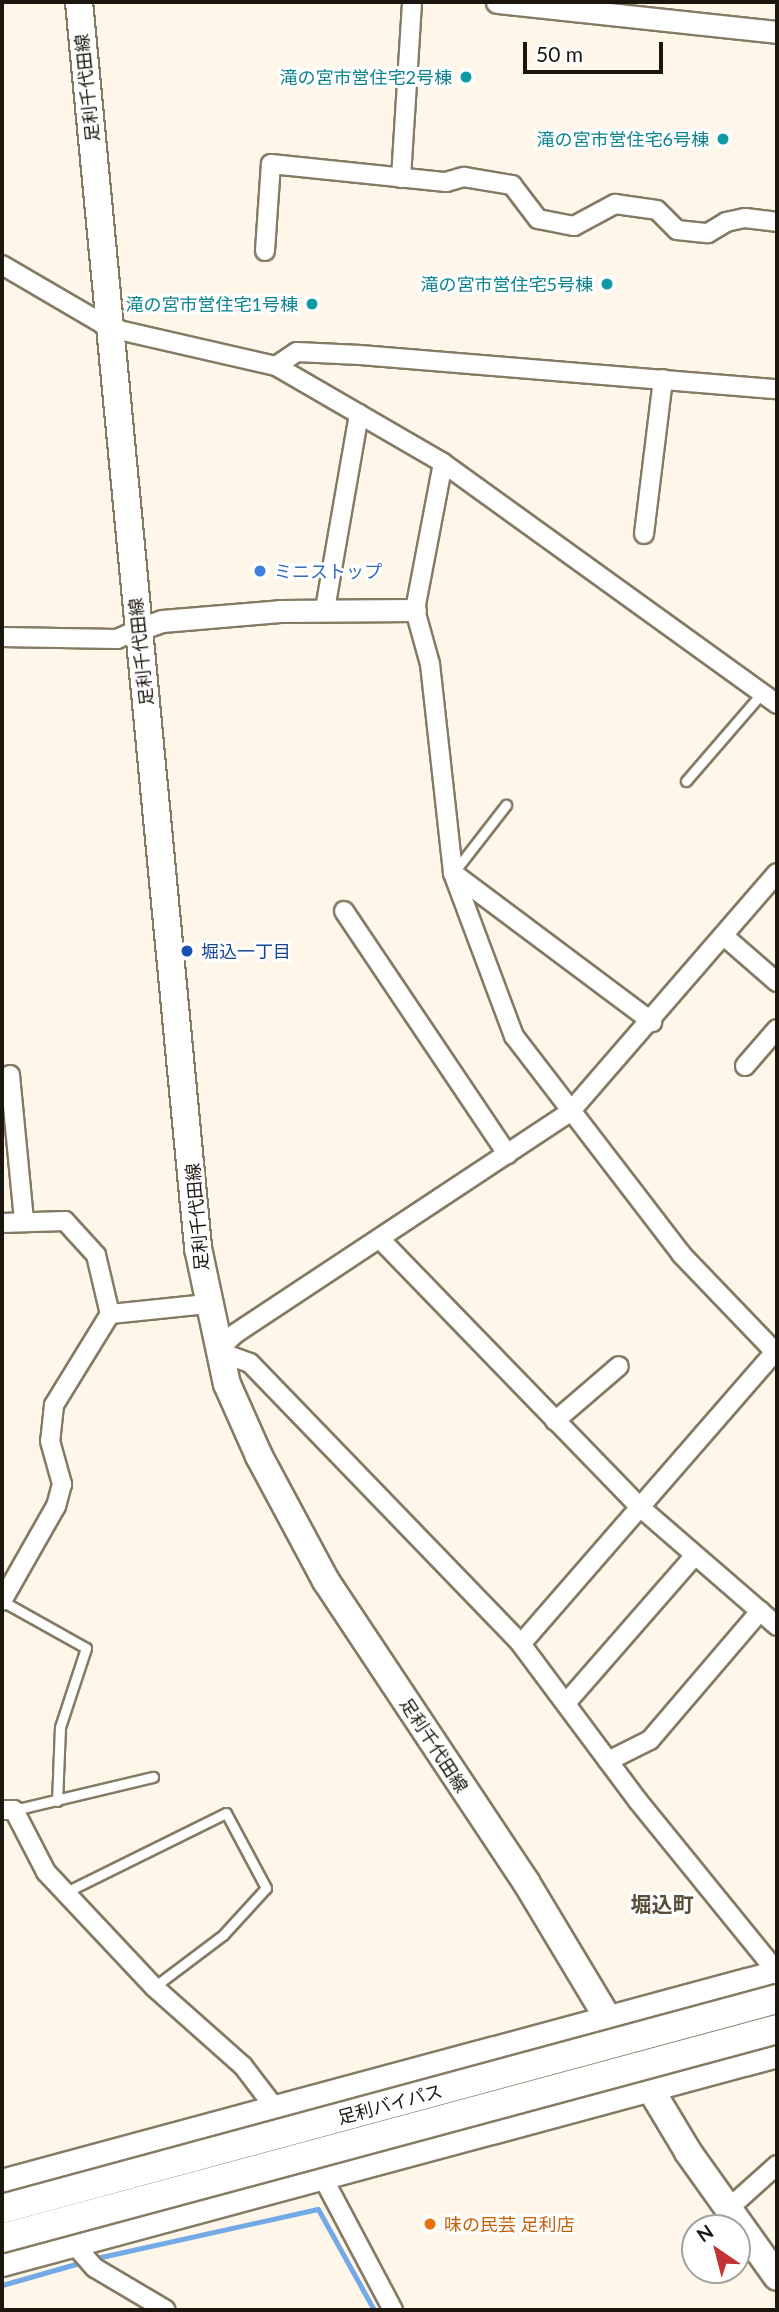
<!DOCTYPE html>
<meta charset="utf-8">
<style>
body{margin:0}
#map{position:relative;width:779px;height:2312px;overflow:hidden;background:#fef6e8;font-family:Lato,"Noto Sans JP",sans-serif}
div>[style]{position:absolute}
.stream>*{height:5px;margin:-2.5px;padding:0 2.5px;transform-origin:2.5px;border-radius:2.5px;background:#73a9e6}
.roads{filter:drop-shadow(2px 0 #857a64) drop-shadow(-2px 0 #857a64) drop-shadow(0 2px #857a64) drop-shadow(0 -2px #857a64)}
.service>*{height:9px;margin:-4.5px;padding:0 4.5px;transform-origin:4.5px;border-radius:4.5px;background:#fff}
.minor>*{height:18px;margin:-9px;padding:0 9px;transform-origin:9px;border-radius:9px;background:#fff}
.tertiary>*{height:21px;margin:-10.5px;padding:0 10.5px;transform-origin:10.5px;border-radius:10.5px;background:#fff}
.primary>*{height:26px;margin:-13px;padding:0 13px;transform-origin:13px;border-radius:13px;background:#fff}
.trunk>*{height:28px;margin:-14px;padding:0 14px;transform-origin:14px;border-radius:14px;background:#fff}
.bridges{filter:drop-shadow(2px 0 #857a64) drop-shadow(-2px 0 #857a64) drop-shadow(0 2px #857a64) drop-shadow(0 -2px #857a64)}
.trunk-bridge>*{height:28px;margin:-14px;padding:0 14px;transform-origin:14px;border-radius:14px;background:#fff}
.dots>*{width:19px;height:19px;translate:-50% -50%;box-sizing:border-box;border:4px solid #fff;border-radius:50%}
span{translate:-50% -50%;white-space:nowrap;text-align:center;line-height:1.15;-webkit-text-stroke:6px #fff;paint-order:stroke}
.culture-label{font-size:18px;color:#0d838f}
.right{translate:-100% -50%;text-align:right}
.street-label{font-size:18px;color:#1b170e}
.shop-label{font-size:18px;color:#366cbe}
.left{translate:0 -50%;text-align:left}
.transit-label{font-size:18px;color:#164399}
.food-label{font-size:18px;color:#c56008}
.quarter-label{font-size:21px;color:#584e39;font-weight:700}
.frame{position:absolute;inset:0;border:4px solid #1b170e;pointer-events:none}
.north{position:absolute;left:681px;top:2214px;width:70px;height:70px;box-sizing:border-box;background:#fff;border:2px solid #a4a29f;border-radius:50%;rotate:325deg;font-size:19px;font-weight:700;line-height:28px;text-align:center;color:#1b170e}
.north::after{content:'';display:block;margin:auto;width:24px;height:32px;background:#c33435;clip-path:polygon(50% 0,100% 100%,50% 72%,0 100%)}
.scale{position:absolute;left:523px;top:42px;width:140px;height:32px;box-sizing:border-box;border:4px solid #1b170e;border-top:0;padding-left:9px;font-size:21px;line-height:24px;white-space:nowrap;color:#1b170e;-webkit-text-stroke:5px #fff;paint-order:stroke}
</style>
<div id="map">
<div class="stream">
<div style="left:92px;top:2259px;width:231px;rotate:-12.5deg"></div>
<div style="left:318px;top:2209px;width:115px;rotate:61deg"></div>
<div style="left:2px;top:2285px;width:84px;rotate:-15.9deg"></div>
</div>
<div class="roads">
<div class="service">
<div style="left:686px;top:781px;width:116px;rotate:-49.2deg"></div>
<div style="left:454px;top:872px;width:85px;rotate:-52.2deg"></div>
<div style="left:2px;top:1601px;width:96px;rotate:29.2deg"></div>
<div style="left:86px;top:1648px;width:83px;rotate:108.2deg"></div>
<div style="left:60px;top:1727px;width:74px;rotate:92.3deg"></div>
<div style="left:14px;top:1810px;width:143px;rotate:-13.4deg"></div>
<div style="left:68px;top:1891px;width:176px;rotate:-26.3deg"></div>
<div style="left:226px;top:1813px;width:85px;rotate:61.9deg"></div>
<div style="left:266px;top:1888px;width:64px;rotate:132.5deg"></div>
<div style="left:223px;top:1935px;width:86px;rotate:143deg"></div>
</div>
<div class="minor">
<div style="left:401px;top:178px;width:176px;rotate:-86.4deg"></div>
<div style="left:265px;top:251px;width:87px;rotate:-86.1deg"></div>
<div style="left:271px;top:164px;width:176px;rotate:5.9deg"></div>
<div style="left:446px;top:182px;width:19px;rotate:-16deg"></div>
<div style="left:464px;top:177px;width:49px;rotate:9.5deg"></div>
<div style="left:512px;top:185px;width:43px;rotate:52.6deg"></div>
<div style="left:538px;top:219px;width:37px;rotate:11deg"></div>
<div style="left:574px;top:226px;width:47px;rotate:-28.2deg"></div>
<div style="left:615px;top:204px;width:42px;rotate:8.1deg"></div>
<div style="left:657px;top:210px;width:28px;rotate:45deg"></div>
<div style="left:677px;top:230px;width:31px;rotate:6deg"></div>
<div style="left:708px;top:233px;width:21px;rotate:-31deg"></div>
<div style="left:726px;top:222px;width:19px;rotate:-12deg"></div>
<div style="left:745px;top:218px;width:32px;rotate:7deg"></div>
<div style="left:2px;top:265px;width:125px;rotate:30.3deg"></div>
<div style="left:110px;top:328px;width:170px;rotate:12.9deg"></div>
<div style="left:276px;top:366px;width:193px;rotate:30.1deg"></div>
<div style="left:443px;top:463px;width:412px;rotate:35.8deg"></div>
<div style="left:276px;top:366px;width:25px;rotate:-34deg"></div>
<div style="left:297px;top:352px;width:63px;rotate:2.7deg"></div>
<div style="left:360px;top:355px;width:418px;rotate:4.7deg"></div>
<div style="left:443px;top:463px;width:150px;rotate:100.8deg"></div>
<div style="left:415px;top:610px;width:56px;rotate:74.5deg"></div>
<div style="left:430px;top:664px;width:210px;rotate:83.7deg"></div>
<div style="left:453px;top:873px;width:174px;rotate:69.5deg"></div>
<div style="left:514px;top:1036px;width:275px;rotate:52.5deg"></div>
<div style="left:681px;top:1254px;width:139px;rotate:46.2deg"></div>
<div style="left:644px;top:534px;width:156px;rotate:-83deg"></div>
<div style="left:325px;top:609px;width:198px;rotate:-80.1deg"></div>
<div style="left:2px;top:637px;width:115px;rotate:1deg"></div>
<div style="left:117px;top:639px;width:24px;rotate:-24deg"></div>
<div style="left:453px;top:873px;width:249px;rotate:36.8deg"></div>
<div style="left:777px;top:873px;width:316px;rotate:130.9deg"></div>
<div style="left:570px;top:1112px;width:402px;rotate:146.5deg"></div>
<div style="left:235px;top:1334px;width:25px;rotate:137deg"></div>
<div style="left:217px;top:1351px;width:35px;rotate:20deg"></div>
<div style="left:250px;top:1363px;width:390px;rotate:46deg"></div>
<div style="left:521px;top:1644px;width:196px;rotate:53.3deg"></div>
<div style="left:638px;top:1801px;width:220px;rotate:50.9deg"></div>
<div style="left:344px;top:911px;width:293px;rotate:56.1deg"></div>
<div style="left:724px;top:936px;width:70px;rotate:41deg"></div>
<div style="left:745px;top:1066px;width:49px;rotate:-49.1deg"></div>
<div style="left:10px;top:1075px;width:146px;rotate:84.5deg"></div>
<div style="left:2px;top:1223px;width:63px;rotate:-1.8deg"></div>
<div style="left:65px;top:1221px;width:46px;rotate:47.6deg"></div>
<div style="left:96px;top:1255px;width:61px;rotate:76.7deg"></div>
<div style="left:110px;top:1314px;width:107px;rotate:121.6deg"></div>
<div style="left:54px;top:1405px;width:36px;rotate:96deg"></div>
<div style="left:50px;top:1441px;width:45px;rotate:74.4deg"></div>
<div style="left:62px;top:1484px;width:23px;rotate:105deg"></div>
<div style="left:56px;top:1506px;width:109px;rotate:119.6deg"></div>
<div style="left:380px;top:1239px;width:375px;rotate:45.9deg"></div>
<div style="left:641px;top:1508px;width:180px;rotate:40.9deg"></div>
<div style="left:110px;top:1314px;width:98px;rotate:-5.9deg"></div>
<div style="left:555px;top:1421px;width:84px;rotate:-40.7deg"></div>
<div style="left:521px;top:1644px;width:391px;rotate:-49deg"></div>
<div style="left:566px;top:1703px;width:196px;rotate:-48.9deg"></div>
<div style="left:608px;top:1761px;width:47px;rotate:-26.6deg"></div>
<div style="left:650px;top:1740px;width:170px;rotate:-49.5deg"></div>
<div style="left:2px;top:1810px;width:12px"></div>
<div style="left:14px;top:1810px;width:70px;rotate:62.7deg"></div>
<div style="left:46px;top:1872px;width:158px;rotate:46.8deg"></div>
<div style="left:154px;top:1987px;width:119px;rotate:41.6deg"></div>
<div style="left:243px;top:2066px;width:58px;rotate:52.7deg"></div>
<div style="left:322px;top:2176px;width:152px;rotate:62.1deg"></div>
<div style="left:728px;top:2209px;width:66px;rotate:-41.9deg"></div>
<div style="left:73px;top:2243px;width:33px;rotate:49deg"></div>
<div style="left:95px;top:2268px;width:82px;rotate:30.6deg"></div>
</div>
<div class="tertiary">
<div style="left:497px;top:2px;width:282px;rotate:6.1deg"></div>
<div style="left:139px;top:629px;width:24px;rotate:-19deg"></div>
<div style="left:162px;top:621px;width:118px;rotate:-4.8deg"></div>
<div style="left:280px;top:611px;width:135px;rotate:-0.4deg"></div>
</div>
<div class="primary">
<div style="left:79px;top:2px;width:1252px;rotate:84.54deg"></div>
<div style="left:198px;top:1248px;width:139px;rotate:78deg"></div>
<div style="left:227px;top:1384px;width:79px;rotate:66deg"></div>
<div style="left:259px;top:1456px;width:142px;rotate:61.8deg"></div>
<div style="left:326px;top:1581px;width:361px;rotate:56.4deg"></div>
<div style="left:526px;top:1882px;width:315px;rotate:59deg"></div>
<div style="left:688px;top:2152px;width:153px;rotate:54.5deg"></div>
</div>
<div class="trunk">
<div style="left:2px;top:2184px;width:803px;rotate:-15.09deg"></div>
<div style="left:2px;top:2262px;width:803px;rotate:-15.09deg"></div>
</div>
</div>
<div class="bridges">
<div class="trunk-bridge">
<div style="left:2px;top:2209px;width:803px;rotate:-15.16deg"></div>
<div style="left:2px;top:2238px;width:803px;rotate:-15.09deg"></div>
</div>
</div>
<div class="dots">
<div style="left:466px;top:77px;background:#0f9aa8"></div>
<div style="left:723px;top:139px;background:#0f9aa8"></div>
<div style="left:607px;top:284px;background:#0f9aa8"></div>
<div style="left:312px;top:304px;background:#0f9aa8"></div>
<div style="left:260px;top:571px;background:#3f7fe0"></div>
<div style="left:187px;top:951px;background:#1a4fb4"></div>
<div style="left:430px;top:2224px;background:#e8710a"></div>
</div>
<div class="culture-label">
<span class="right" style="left:452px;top:77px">滝の宮市営住宅2号棟</span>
<span class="right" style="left:709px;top:139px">滝の宮市営住宅6号棟</span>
<span class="right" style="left:593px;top:284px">滝の宮市営住宅5号棟</span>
<span class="right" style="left:298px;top:304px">滝の宮市営住宅1号棟</span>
</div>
<div class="street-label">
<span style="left:87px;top:88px;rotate:-96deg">足利千代田線</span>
<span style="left:141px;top:652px;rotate:-96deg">足利千代田線</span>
<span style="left:197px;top:1217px;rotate:-95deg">足利千代田線</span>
<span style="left:434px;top:1745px;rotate:57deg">足利千代田線</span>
<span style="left:390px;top:2104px;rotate:-15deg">足利バイパス</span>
</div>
<div class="shop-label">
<span class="left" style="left:274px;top:571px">ミニストップ</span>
</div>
<div class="transit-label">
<span class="left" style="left:201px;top:951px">堀込一丁目</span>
</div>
<div class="food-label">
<span class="left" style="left:444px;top:2224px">味の民芸 足利店</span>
</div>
<div class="quarter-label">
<span style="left:662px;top:1904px">堀込町</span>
</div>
<div class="frame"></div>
<div class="north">N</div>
<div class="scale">50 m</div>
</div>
